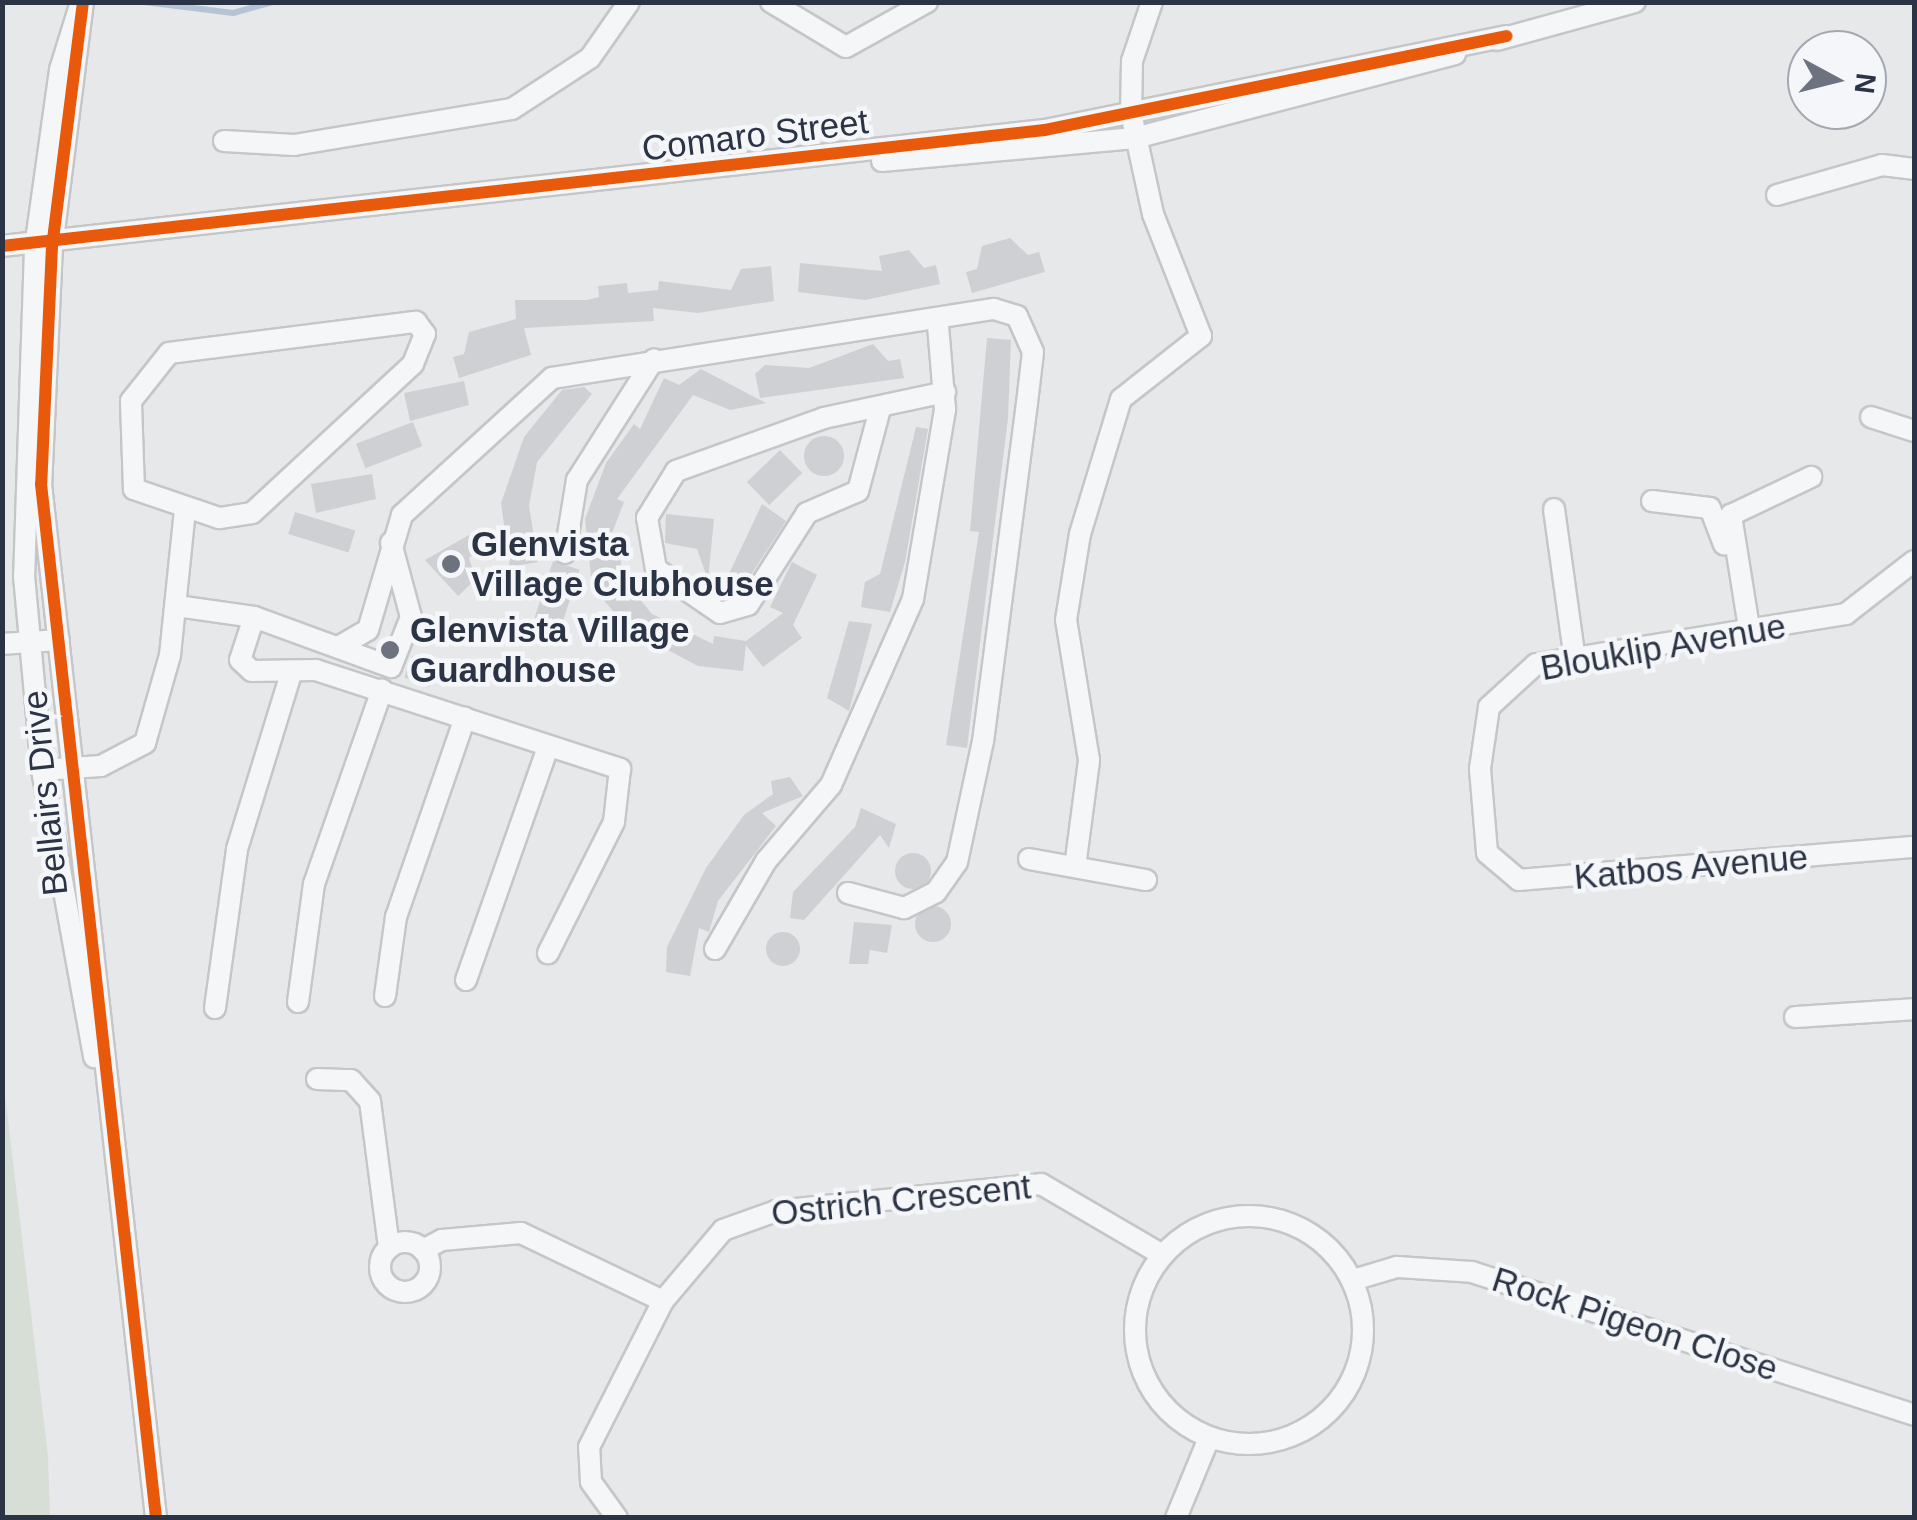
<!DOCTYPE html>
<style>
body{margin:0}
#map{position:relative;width:1917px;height:1520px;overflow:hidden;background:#e6e8ea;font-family:Arial,sans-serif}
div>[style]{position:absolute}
.green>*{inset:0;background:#d6ded6}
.stream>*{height:6px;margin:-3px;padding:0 3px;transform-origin:3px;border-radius:3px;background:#b4c4d5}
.building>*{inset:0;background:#ced0d3;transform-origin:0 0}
.round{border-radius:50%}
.roads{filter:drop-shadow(2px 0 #c4c6c8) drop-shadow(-2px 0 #c4c6c8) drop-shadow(0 2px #c4c6c8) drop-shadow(0 -2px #c4c6c8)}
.minor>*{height:20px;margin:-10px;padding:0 10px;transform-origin:10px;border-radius:10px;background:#f5f6f7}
.minor>.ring{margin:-10px;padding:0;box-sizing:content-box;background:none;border:20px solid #f5f6f7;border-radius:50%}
.cycleway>*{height:12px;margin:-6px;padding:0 6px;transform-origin:6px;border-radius:6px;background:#e8590c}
.dots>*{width:28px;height:28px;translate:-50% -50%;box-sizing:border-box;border:5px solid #f4f6f9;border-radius:50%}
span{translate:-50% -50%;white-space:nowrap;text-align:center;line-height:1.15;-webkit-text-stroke:9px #f4f6f9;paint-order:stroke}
.street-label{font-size:35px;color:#2b3445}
.poi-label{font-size:35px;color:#2b3445;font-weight:700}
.left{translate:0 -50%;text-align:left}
.frame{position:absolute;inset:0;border:5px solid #2b3445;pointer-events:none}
.north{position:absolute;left:1787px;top:30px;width:100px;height:100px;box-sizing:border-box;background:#f4f6f9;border:2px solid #a4a8b1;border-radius:50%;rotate:97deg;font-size:28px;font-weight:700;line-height:40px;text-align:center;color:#2b3445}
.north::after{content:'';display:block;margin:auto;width:35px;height:45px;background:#6c737f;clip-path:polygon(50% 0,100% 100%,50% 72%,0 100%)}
</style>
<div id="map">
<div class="green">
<div style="clip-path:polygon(2px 1070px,48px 1456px,50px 1517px,3px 1517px)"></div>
</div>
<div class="stream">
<div style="left:144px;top:2px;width:90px;rotate:7deg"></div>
<div style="left:233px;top:13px;width:41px;rotate:-15.4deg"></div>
</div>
<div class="building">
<div style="clip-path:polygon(1010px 238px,1028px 255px,1039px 252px,1045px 272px,972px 293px,966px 272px,977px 269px,982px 246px)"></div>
<div style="clip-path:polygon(909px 250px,924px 268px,936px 265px,940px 284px,865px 300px,798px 292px,800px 263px,882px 271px,879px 256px)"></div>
<div style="clip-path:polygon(771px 266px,774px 301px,698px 313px,653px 308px,654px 321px,524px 328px,531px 355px,459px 378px,453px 357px,464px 354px,469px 332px,516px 319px,515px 300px,587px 300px,599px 297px,598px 286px,627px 283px,628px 293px,658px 290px,659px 281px,731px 290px,741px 269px)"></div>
<div style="clip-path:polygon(987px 338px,1011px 340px,1008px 418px,967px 748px,946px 745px,979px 532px,970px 531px)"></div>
<div style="clip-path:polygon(873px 344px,888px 361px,900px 359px,904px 378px,760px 398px,755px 374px,765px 365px,809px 368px)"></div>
<div style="clip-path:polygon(701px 369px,766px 403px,730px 410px,693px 395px,617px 499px,624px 502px,606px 549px,619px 547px,623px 579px,652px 614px,713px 644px,714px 636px,746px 641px,783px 613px,770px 607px,792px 562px,817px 575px,793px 625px,802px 638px,763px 667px,746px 645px,743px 671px,698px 666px,628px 629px,592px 586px,585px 519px,606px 463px,634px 424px,640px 429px,664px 378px,679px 385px)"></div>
<div style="clip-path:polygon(464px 381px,469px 405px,410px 421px,404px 393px)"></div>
<div style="clip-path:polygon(584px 387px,592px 394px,537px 462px,529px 506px,538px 562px,510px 567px,501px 503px,524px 437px,562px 390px)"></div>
<div style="left:413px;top:422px;width:26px;height:61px;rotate:69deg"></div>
<div style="clip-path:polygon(916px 427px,928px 429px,905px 562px,890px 612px,861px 607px,865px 582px,880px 574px)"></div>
<div class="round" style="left:804px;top:436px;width:40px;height:40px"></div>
<div style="left:780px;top:450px;width:32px;height:46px;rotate:46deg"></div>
<div style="clip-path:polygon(372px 474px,376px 499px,316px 513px,311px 484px)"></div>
<div style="clip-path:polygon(762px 504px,786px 521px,741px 590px,719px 595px)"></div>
<div style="left:295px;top:512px;width:63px;height:23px;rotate:17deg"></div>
<div style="clip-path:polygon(666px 514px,714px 519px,708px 580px,697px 549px,665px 543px)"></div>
<div style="clip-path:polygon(469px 535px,480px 548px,469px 558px,476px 579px,458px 596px,425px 560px)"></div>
<div style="left:553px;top:561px;width:28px;height:61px;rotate:18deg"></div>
<div style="clip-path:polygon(849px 621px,872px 624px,849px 711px,827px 698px)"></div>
<div style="left:412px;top:656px;width:27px;height:23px;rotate:20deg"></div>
<div style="clip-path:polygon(790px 777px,803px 796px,762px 813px,776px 826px,718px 901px,709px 932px,699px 928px,690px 976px,666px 972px,667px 947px,706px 868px,744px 815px,773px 794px,771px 781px)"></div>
<div style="clip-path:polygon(861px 808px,896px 824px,889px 848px,880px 835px,804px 920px,790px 918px,793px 892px,855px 827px)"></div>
<div class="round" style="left:895px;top:853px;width:36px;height:36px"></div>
<div class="round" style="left:915px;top:906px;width:36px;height:36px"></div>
<div style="clip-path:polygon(854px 922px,892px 925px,887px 953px,870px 950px,868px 964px,849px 964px)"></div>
<div class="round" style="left:766px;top:932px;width:34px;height:34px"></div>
</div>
<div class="roads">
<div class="minor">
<div style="left:81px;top:2px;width:71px;rotate:107.2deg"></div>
<div style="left:60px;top:70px;width:180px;rotate:98deg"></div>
<div style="left:35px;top:248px;width:328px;rotate:91.9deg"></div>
<div style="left:24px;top:576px;width:195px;rotate:84.7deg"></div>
<div style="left:42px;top:770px;width:292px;rotate:79.7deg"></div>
<div style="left:83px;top:2px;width:246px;rotate:97.2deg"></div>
<div style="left:52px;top:246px;width:238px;rotate:92.6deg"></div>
<div style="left:41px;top:484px;width:1040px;rotate:83.65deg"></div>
<div style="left:771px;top:2px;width:87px;rotate:31deg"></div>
<div style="left:846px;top:47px;width:93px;rotate:-29.1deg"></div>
<div style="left:1497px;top:40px;width:143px;rotate:-15.4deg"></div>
<div style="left:224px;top:141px;width:70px;rotate:3.3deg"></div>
<div style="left:294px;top:145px;width:221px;rotate:-9.4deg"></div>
<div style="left:512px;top:109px;width:93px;rotate:-33.2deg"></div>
<div style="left:590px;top:58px;width:68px;rotate:-55.1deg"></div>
<div style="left:882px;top:161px;width:254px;rotate:-5.2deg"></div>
<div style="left:1135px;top:138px;width:331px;rotate:-14.7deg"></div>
<div style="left:1777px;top:195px;width:109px;rotate:-15.9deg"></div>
<div style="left:1882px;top:165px;width:32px;rotate:7deg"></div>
<div style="left:2px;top:246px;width:1049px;rotate:-6.35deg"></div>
<div style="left:1045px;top:130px;width:471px;rotate:-11.5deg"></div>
<div style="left:416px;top:322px;width:15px;rotate:53deg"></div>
<div style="left:425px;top:334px;width:32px;rotate:112deg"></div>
<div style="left:413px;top:364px;width:219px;rotate:137.2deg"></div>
<div style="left:252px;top:513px;width:33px;rotate:171deg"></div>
<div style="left:219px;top:518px;width:90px;rotate:-161.2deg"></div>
<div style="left:134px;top:489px;width:88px;rotate:-92deg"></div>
<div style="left:131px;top:401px;width:61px;rotate:-51.6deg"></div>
<div style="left:169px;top:353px;width:249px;rotate:-7.2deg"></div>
<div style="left:880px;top:409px;width:85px;rotate:105deg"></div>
<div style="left:858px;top:491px;width:56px;rotate:156.7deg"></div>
<div style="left:807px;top:513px;width:109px;rotate:122.7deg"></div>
<div style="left:748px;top:605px;width:29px;rotate:164deg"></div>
<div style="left:720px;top:613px;width:78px;rotate:-145.5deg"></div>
<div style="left:656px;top:569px;width:52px;rotate:-100deg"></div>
<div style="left:647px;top:518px;width:55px;rotate:-58.3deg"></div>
<div style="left:676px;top:471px;width:157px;rotate:-19.7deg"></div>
<div style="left:824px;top:418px;width:124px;rotate:-12.1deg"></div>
<div style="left:1871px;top:417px;width:45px;rotate:18deg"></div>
<div style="left:1652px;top:501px;width:58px;rotate:6.9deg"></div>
<div style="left:1710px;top:508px;width:39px;rotate:69deg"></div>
<div style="left:1554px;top:509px;width:146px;rotate:82.1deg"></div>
<div style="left:565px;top:553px;width:74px;rotate:-80.7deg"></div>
<div style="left:577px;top:480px;width:143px;rotate:-57.5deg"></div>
<div style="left:1914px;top:561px;width:86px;rotate:142.1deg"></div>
<div style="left:1846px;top:614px;width:314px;rotate:170.8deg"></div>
<div style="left:1536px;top:664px;width:64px;rotate:137.5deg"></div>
<div style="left:1489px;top:707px;width:63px;rotate:98.3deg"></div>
<div style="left:1480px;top:769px;width:84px;rotate:85.2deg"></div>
<div style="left:1487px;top:853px;width:42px;rotate:40.2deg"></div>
<div style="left:1519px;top:880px;width:396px;rotate:-4.8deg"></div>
<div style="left:177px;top:606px;width:78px;rotate:8.1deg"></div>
<div style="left:254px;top:617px;width:146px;rotate:20.1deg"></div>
<div style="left:391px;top:667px;width:54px;rotate:-68.2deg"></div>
<div style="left:411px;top:617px;width:77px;rotate:-105.1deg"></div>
<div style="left:254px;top:617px;width:45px;rotate:108deg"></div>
<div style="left:240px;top:660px;width:16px;rotate:43deg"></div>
<div style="left:252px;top:671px;width:64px;rotate:-0.9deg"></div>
<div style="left:316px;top:670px;width:320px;rotate:18deg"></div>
<div style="left:620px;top:769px;width:53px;rotate:96.5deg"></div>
<div style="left:614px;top:822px;width:147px;rotate:116.7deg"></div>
<div style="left:1750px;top:634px;width:121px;rotate:-99.1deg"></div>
<div style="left:1731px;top:515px;width:89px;rotate:-25.4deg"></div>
<div style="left:2px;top:644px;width:57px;rotate:-4deg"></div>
<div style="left:340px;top:646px;width:32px;rotate:-30deg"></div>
<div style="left:368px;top:630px;width:120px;rotate:-73.5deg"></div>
<div style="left:402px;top:515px;width:203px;rotate:-42.4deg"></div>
<div style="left:552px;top:378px;width:447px;rotate:-8.9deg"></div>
<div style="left:994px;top:309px;width:24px;rotate:17deg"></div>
<div style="left:1017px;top:316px;width:39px;rotate:66deg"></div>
<div style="left:1033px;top:352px;width:51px;rotate:96.7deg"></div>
<div style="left:1027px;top:403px;width:341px;rotate:97.4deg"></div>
<div style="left:983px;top:741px;width:124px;rotate:102.1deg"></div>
<div style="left:957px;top:862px;width:37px;rotate:125deg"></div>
<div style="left:936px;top:892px;width:36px;rotate:153deg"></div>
<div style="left:904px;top:908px;width:58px;rotate:-165deg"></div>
<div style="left:42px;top:770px;width:59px;rotate:-3.9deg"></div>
<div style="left:101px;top:766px;width:50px;rotate:-27.6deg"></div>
<div style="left:145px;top:743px;width:91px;rotate:-74.1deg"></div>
<div style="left:170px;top:655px;width:147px;rotate:-84.1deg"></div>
<div style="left:1029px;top:859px;width:119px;rotate:10.2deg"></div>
<div style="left:1075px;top:867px;width:108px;rotate:-82.5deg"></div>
<div style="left:1089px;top:760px;width:142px;rotate:-99.3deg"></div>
<div style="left:1066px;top:620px;width:87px;rotate:-80.8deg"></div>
<div style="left:1080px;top:534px;width:141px;rotate:-73.1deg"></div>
<div style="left:1121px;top:399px;width:102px;rotate:-38.2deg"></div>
<div style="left:1201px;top:336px;width:131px;rotate:-111.5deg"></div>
<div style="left:1153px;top:214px;width:103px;rotate:-102.3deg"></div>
<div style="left:1131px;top:113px;width:52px;rotate:-88.9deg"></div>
<div style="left:1132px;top:61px;width:62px;rotate:-71.3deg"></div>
<div style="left:715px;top:949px;width:102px;rotate:-59.9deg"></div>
<div style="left:766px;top:861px;width:100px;rotate:-49.5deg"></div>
<div style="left:831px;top:785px;width:203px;rotate:-66.2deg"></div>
<div style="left:913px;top:599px;width:193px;rotate:-80.4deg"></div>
<div style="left:945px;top:409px;width:84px;rotate:-94.8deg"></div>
<div style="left:466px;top:980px;width:247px;rotate:-70.6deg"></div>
<div style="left:385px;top:996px;width:80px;rotate:-82.1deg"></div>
<div style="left:396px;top:917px;width:211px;rotate:-70.9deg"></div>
<div style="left:298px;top:1002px;width:119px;rotate:-82.3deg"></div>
<div style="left:314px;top:884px;width:206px;rotate:-70.7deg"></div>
<div style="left:215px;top:1008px;width:161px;rotate:-82.1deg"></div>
<div style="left:237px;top:849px;width:180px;rotate:-72.9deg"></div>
<div style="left:1795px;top:1017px;width:119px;rotate:-3.8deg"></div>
<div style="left:317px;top:1079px;width:34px;rotate:2deg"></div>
<div style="left:351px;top:1080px;width:28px;rotate:48deg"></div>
<div style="left:370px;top:1101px;width:148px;rotate:82.6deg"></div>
<div class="ring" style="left:1135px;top:1216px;width:208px;height:208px"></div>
<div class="ring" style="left:380px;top:1242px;width:30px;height:30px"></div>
<div style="left:423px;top:1250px;width:21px;rotate:-28deg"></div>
<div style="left:442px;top:1240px;width:79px;rotate:-5.1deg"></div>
<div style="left:521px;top:1233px;width:157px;rotate:25.6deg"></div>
<div style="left:1353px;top:1280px;width:46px;rotate:-16.5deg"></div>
<div style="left:1397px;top:1267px;width:75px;rotate:3.8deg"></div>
<div style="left:1472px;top:1272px;width:465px;rotate:17.9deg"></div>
<div style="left:617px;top:1518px;width:44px;rotate:-125.8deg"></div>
<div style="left:591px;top:1482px;width:35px;rotate:-93deg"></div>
<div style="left:589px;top:1447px;width:164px;rotate:-63.1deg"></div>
<div style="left:663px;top:1301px;width:93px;rotate:-49.8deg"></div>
<div style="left:723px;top:1230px;width:56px;rotate:-19.7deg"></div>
<div style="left:776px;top:1211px;width:266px;rotate:-5.8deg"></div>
<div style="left:1041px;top:1184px;width:139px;rotate:30.3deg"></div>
<div style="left:1176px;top:1518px;width:87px;rotate:-67.6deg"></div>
</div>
</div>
<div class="cycleway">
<div style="left:83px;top:2px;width:246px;rotate:97.2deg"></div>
<div style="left:52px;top:246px;width:238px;rotate:92.6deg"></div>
<div style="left:41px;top:484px;width:1040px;rotate:83.65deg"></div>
<div style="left:2px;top:246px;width:1049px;rotate:-6.35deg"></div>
<div style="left:1045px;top:130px;width:471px;rotate:-11.5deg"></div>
</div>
<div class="dots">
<div style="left:451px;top:564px;background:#6c737f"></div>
<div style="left:390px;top:650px;background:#6c737f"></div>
</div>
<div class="street-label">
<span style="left:755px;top:135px;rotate:-7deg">Comaro Street</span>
<span style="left:1663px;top:647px;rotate:-10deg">Blouklip Avenue</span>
<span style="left:45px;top:793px;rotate:-96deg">Bellairs Drive</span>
<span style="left:1691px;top:867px;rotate:-5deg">Katbos Avenue</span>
<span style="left:901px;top:1200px;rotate:-6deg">Ostrich Crescent</span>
<span style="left:1635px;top:1324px;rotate:18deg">Rock Pigeon Close</span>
</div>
<div class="poi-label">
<span class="left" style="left:471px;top:564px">Glenvista<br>Village Clubhouse</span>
<span class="left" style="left:410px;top:650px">Glenvista Village<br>Guardhouse</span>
</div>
<div class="frame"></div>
<div class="north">N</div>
</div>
